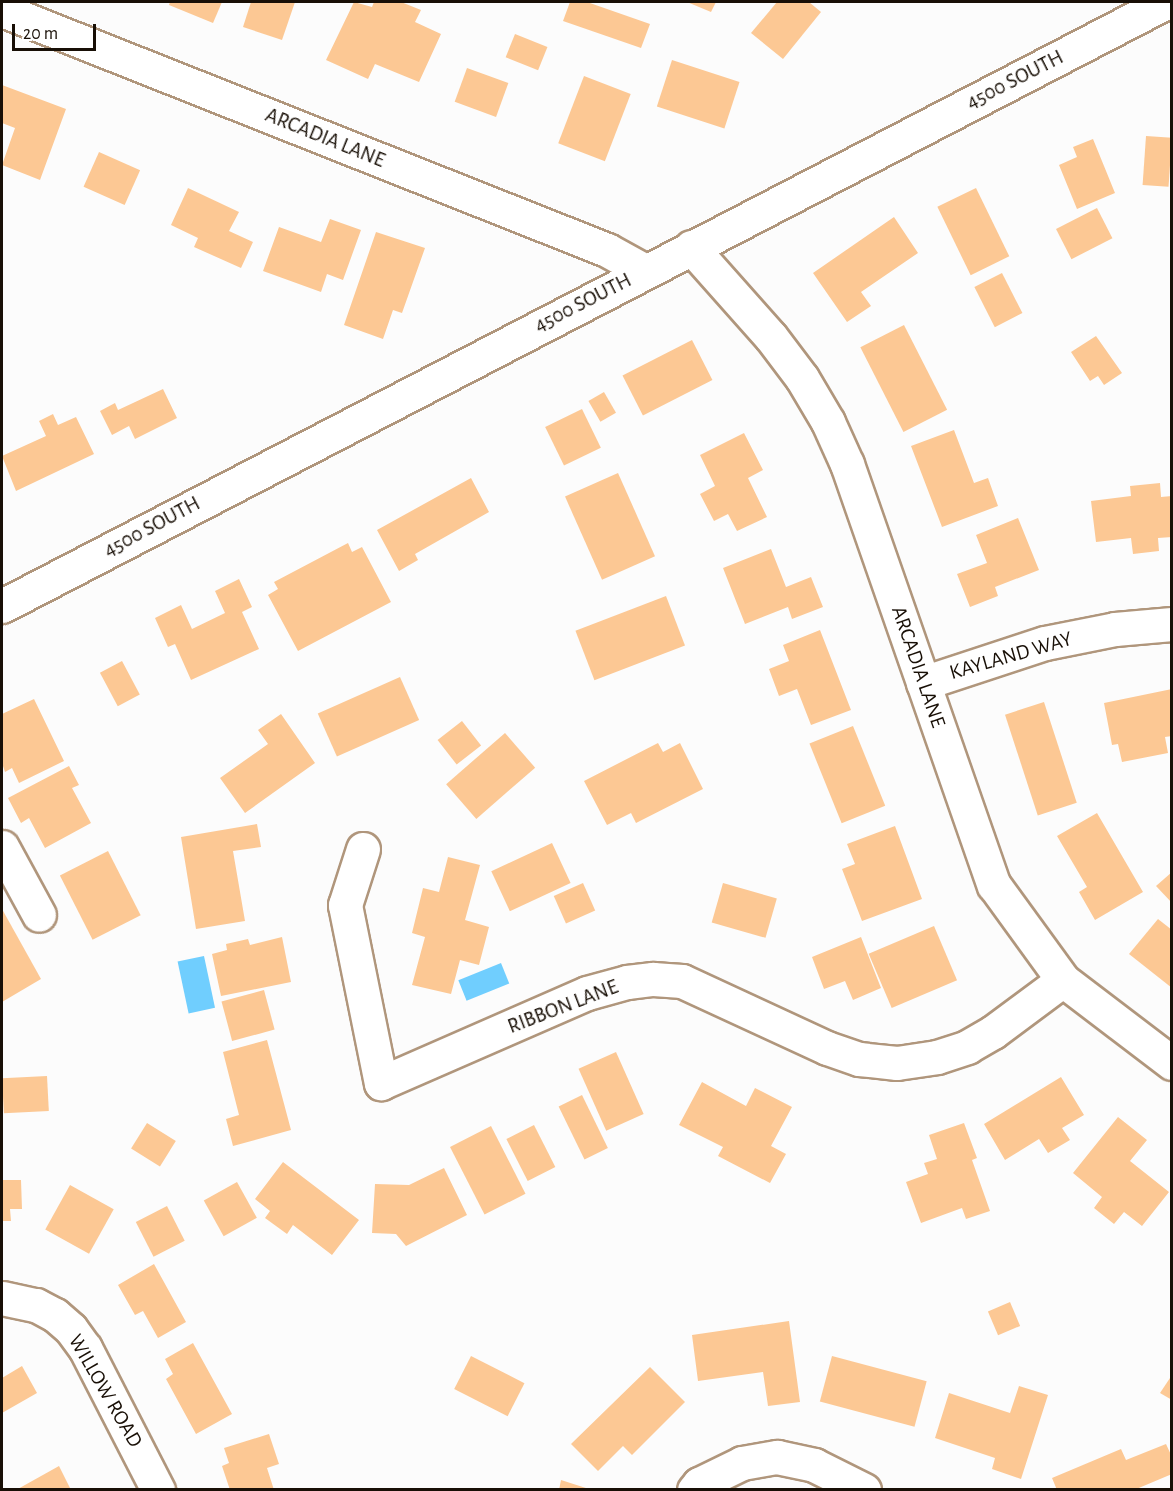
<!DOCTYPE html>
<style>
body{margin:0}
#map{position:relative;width:1173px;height:1491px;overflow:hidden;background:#fcfcfc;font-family:"Alegreya Sans",sans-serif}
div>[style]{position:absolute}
.water>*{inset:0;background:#70cefe;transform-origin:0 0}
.building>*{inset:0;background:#fcc894;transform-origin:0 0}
.roads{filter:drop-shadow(2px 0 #b0967c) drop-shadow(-2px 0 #b0967c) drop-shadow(0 2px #b0967c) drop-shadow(0 -2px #b0967c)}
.minor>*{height:33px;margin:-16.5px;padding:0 16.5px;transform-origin:16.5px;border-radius:16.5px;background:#fff}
.major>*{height:33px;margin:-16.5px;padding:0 16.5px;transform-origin:16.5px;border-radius:16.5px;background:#fff}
span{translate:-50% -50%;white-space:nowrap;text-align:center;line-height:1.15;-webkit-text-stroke:4.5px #fff;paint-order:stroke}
.street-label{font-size:21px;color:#180f06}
.frame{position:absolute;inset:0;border:3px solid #180f06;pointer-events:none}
.scale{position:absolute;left:12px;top:24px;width:84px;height:27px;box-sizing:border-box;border:3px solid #180f06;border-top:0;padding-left:8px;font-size:18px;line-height:21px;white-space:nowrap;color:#180f06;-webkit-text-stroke:4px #fff;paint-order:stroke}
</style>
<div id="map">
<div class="water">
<div style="left:204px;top:956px;width:53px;height:27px;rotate:78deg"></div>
<div style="left:501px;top:963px;width:22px;height:46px;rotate:68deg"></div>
</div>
<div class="building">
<div style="clip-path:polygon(170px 2px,222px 2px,213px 23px,169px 5px)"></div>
<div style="clip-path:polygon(251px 2px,295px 2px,282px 40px,243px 27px)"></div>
<div style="clip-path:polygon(354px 2px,372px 7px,374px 2px,401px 2px,421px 10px,415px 22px,441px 34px,419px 82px,375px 64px,368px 79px,326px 60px)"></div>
<div style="clip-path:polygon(570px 2px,587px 2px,650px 24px,641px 48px,563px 21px)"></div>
<div style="clip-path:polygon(687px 2px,716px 2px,711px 12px)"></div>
<div style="clip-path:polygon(777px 2px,809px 2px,821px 12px,783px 59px,751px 33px)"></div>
<div style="left:515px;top:34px;width:35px;height:25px;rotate:22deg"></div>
<div style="left:672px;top:60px;width:71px;height:49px;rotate:18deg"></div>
<div style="left:467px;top:68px;width:44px;height:36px;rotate:20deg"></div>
<div style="left:584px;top:76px;width:50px;height:72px;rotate:21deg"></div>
<div style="clip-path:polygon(2px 85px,66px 109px,40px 180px,2px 165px,15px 128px,2px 123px)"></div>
<div style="left:1146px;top:136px;width:26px;height:49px;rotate:4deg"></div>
<div style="clip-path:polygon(1093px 139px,1115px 193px,1077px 209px,1059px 165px,1077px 157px,1073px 147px)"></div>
<div style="left:99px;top:152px;width:45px;height:38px;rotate:24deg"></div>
<div style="clip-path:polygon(188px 188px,239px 212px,229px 231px,253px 242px,241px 268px,194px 247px,198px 238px,171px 225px)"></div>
<div style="left:976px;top:188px;width:76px;height:43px;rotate:64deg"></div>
<div style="left:1097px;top:208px;width:34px;height:46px;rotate:63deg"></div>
<div style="clip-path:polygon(894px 217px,918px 253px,861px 292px,871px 306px,847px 322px,813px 273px)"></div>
<div style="clip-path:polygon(330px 219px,361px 230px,343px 280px,327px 274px,321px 292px,263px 271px,279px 227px,321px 242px)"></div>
<div style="clip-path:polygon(376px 232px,425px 248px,402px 313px,393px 310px,383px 339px,344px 325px)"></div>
<div style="left:1002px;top:273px;width:45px;height:31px;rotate:63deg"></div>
<div style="left:904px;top:325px;width:95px;height:49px;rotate:63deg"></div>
<div style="clip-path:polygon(1096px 336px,1122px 373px,1104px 385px,1098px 376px,1090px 381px,1071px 352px)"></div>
<div style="left:692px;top:340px;width:45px;height:78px;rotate:63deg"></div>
<div style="clip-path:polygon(163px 389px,177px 418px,135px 439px,129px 426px,112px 435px,100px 411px,115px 403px,118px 410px)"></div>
<div style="left:604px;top:392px;width:24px;height:18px;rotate:60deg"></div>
<div style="left:582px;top:409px;width:43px;height:41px;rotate:64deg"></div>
<div style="clip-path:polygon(53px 414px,58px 425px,76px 417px,94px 454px,16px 491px,2px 456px,46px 436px,39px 421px)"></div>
<div style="clip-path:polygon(954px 430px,974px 483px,988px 478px,998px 506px,942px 527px,911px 446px)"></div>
<div style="clip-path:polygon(744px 433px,763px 470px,748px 478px,767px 517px,737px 531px,728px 514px,714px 521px,700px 494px,715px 486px,700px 455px)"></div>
<div style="left:618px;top:473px;width:91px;height:58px;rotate:66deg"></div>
<div style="clip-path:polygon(471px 478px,489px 512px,415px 554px,418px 560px,399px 571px,377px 530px)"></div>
<div style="clip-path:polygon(1160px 483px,1161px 497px,1172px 496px,1172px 537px,1158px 538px,1159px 551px,1133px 554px,1131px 538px,1096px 542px,1091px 501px,1131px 496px,1130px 486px)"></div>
<div style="clip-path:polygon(1018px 518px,1039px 570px,995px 587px,998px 596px,970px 607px,957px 574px,987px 563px,976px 535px)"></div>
<div style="clip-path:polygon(348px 543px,352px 552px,362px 547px,391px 602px,298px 651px,268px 595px,278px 589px,274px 582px)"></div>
<div style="clip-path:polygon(771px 549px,786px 587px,811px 577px,823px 607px,792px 619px,788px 607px,745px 624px,723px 568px)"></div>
<div style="clip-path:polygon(239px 579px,252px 607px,242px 612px,259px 649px,191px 680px,175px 644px,168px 647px,155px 618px,181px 605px,192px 629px,225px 613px,215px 591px)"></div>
<div style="left:666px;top:596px;width:53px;height:97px;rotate:69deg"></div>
<div style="clip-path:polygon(820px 630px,851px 710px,811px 725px,797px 689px,779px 696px,769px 669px,789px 661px,783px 645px)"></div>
<div style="left:122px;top:661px;width:38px;height:25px;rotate:62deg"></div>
<div style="left:400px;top:677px;width:47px;height:90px;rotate:66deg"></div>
<div style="clip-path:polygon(1172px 689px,1172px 736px,1165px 737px,1168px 753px,1122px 762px,1118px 744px,1112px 745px,1104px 703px)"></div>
<div style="clip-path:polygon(34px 699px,64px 761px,19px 783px,12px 768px,5px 772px,2px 763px,2px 714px)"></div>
<div style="left:1044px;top:702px;width:106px;height:41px;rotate:72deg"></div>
<div style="clip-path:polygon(281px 714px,315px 763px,245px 813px,220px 778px,268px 744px,258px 730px)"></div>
<div style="left:462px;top:721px;width:31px;height:31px;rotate:52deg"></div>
<div style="left:853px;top:726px;width:86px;height:47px;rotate:68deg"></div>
<div style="left:505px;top:733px;width:46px;height:78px;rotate:49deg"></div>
<div style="clip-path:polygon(658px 743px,663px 752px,680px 743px,703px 789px,636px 823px,631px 813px,607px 825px,584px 781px)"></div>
<div style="clip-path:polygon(69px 766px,79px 785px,72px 788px,91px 823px,45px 848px,29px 818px,21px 823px,8px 798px)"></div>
<div style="clip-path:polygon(1097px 813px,1143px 892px,1095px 920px,1079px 892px,1087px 887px,1057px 836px)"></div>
<div style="clip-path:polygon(257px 824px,261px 847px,233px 851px,245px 921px,196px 929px,181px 837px)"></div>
<div style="clip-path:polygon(895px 826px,922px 899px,862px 921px,842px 869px,855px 864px,847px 844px)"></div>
<div style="left:552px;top:843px;width:44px;height:67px;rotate:65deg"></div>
<div style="left:108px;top:851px;width:72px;height:54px;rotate:63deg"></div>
<div style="clip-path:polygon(448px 857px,480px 865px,465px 920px,489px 927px,479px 965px,460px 960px,451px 994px,412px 985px,425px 937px,412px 933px,423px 888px,439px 892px)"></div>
<div style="clip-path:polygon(1172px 872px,1172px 903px,1156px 886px)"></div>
<div style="left:583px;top:883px;width:30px;height:32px;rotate:66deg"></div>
<div style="left:723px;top:883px;width:56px;height:41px;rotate:16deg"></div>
<div style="clip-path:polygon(2px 909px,41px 979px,2px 1002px)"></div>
<div style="clip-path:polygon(1158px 919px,1172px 930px,1172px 988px,1129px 954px)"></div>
<div style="left:934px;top:926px;width:59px;height:71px;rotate:67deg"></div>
<div style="clip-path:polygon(282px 937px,291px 982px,221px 996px,212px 954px,227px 950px,226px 944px,248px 939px,250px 945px)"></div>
<div style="clip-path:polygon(861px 937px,881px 988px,853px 1000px,845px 981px,824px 989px,812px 957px)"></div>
<div style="left:264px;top:990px;width:41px;height:44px;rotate:75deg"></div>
<div style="clip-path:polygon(267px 1040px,291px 1130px,233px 1146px,226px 1119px,239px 1115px,223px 1052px)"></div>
<div style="left:616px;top:1052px;width:68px;height:41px;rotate:66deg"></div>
<div style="left:47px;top:1076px;width:35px;height:45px;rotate:87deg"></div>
<div style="clip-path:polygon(1061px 1077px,1084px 1115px,1062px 1128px,1070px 1140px,1048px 1153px,1039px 1139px,1005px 1160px,984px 1124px)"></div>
<div style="clip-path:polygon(702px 1082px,746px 1106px,755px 1088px,792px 1107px,771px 1146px,786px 1154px,770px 1183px,718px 1156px,723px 1147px,679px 1125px)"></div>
<div style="left:582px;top:1095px;width:59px;height:26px;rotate:64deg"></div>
<div style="clip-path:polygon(1118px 1117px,1147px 1140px,1130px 1161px,1169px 1192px,1142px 1226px,1124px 1212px,1114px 1224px,1094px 1208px,1102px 1197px,1073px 1173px)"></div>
<div style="left:147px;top:1123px;width:34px;height:30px;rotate:32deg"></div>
<div style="clip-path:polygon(964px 1123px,977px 1158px,972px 1160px,990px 1211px,966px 1219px,962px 1208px,921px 1223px,906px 1182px,928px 1174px,924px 1163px,937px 1159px,929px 1135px)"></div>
<div style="left:534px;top:1125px;width:47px;height:31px;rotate:63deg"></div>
<div style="left:491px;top:1126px;width:76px;height:46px;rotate:63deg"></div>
<div style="clip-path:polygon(283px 1162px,359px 1220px,332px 1255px,293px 1225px,287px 1234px,265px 1218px,270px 1211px,255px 1199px)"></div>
<div style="clip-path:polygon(444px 1168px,467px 1215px,406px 1246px,396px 1234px,372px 1233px,375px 1184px,409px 1185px)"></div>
<div style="clip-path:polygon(2px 1180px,21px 1180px,22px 1209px,10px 1209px,11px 1221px,2px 1221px)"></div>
<div style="left:237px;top:1182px;width:41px;height:38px;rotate:61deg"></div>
<div style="left:70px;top:1185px;width:50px;height:51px;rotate:29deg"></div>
<div style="left:167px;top:1206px;width:39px;height:35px;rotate:63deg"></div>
<div style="clip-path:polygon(154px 1264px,186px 1322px,158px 1338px,143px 1311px,135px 1315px,118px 1285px)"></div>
<div style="left:1010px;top:1302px;width:26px;height:24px;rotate:67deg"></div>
<div style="clip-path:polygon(789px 1321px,800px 1402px,768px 1406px,763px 1372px,698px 1381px,692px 1335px)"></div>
<div style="clip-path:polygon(193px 1343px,232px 1414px,196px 1434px,166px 1379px,173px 1374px,165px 1359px)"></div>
<div style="left:471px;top:1356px;width:60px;height:37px;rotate:27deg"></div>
<div style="left:832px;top:1356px;width:98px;height:47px;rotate:15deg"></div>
<div style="clip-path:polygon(22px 1366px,37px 1393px,2px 1413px,2px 1378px)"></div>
<div style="clip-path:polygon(650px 1367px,685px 1402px,632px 1455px,623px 1446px,598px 1471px,571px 1444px)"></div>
<div style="clip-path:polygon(1172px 1375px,1172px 1400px,1160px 1393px)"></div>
<div style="clip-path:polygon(1019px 1386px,1048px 1395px,1021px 1479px,992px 1469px,995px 1458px,935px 1438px,949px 1393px,1010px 1413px)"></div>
<div style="clip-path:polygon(269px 1434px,279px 1464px,267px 1468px,274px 1490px,230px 1490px,222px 1466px,229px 1463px,224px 1448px)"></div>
<div style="clip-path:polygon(1166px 1444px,1172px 1457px,1172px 1474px,1134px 1490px,1057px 1490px,1052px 1478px,1121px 1449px,1126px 1460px)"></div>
<div style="clip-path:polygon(59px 1466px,71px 1490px,16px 1490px)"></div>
<div style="clip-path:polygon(561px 1480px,589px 1489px,589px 1490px,559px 1490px)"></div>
</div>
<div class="roads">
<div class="minor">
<div style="left:2px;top:10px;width:651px;rotate:21.64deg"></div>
<div style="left:607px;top:250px;width:43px;rotate:28.9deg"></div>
<div style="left:691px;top:247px;width:120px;rotate:48.4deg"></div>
<div style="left:771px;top:337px;width:51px;rotate:52.9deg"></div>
<div style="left:802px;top:378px;width:51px;rotate:59.4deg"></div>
<div style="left:828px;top:422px;width:46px;rotate:65.7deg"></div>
<div style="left:847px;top:464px;width:446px;rotate:70.8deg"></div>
<div style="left:994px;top:885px;width:117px;rotate:54deg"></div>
<div style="left:1063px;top:980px;width:137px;rotate:37.3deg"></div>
<div style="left:923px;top:683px;width:128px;rotate:-18.2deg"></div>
<div style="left:1045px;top:643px;width:71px;rotate:-11.3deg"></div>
<div style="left:1115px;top:629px;width:57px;rotate:-5deg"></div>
<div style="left:2px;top:847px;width:77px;rotate:61.4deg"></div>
<div style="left:363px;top:849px;width:59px;rotate:107.8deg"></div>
<div style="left:345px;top:905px;width:182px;rotate:78.6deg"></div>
<div style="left:381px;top:1083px;width:225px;rotate:-23.6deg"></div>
<div style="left:587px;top:993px;width:41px;rotate:-15.4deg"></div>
<div style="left:627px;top:982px;width:26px;rotate:-7deg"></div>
<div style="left:653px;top:979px;width:29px;rotate:4deg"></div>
<div style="left:682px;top:981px;width:160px;rotate:24.8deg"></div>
<div style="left:827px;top:1048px;width:34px;rotate:19deg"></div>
<div style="left:859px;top:1059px;width:38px;rotate:6deg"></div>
<div style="left:897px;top:1063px;width:40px;rotate:-8.5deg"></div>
<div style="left:937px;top:1057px;width:32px;rotate:-18deg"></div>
<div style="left:967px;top:1047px;width:30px;rotate:-30deg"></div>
<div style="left:993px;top:1032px;width:87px;rotate:-36.6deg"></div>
<div style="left:2px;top:1298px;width:35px;rotate:12deg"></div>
<div style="left:36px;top:1305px;width:21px;rotate:28deg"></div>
<div style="left:55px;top:1315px;width:21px;rotate:41deg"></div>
<div style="left:71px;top:1329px;width:24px;rotate:54deg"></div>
<div style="left:85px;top:1348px;width:160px;rotate:62.8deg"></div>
<div style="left:694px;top:1490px;width:8px;rotate:-50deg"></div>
<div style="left:699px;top:1484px;width:48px;rotate:-26deg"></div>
<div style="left:742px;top:1463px;width:36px;rotate:-10deg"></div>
<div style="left:777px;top:1457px;width:38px;rotate:12deg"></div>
<div style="left:814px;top:1465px;width:56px;rotate:26.6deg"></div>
</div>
<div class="major">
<div style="left:2px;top:606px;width:1311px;rotate:-27.42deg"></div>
</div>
</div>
<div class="street-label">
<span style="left:1015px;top:80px;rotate:-27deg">4500 SOUTH</span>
<span style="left:325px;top:138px;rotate:22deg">ARCADIA LANE</span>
<span style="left:583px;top:303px;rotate:-27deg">4500 SOUTH</span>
<span style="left:152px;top:527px;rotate:-28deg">4500 SOUTH</span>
<span style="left:1011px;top:656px;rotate:-16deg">KAYLAND WAY</span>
<span style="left:918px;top:667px;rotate:71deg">ARCADIA LANE</span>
<span style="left:563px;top:1007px;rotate:-21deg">RIBBON LANE</span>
<span style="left:105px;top:1391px;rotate:60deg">WILLOW ROAD</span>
</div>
<div class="frame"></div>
<div class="scale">20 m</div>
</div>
